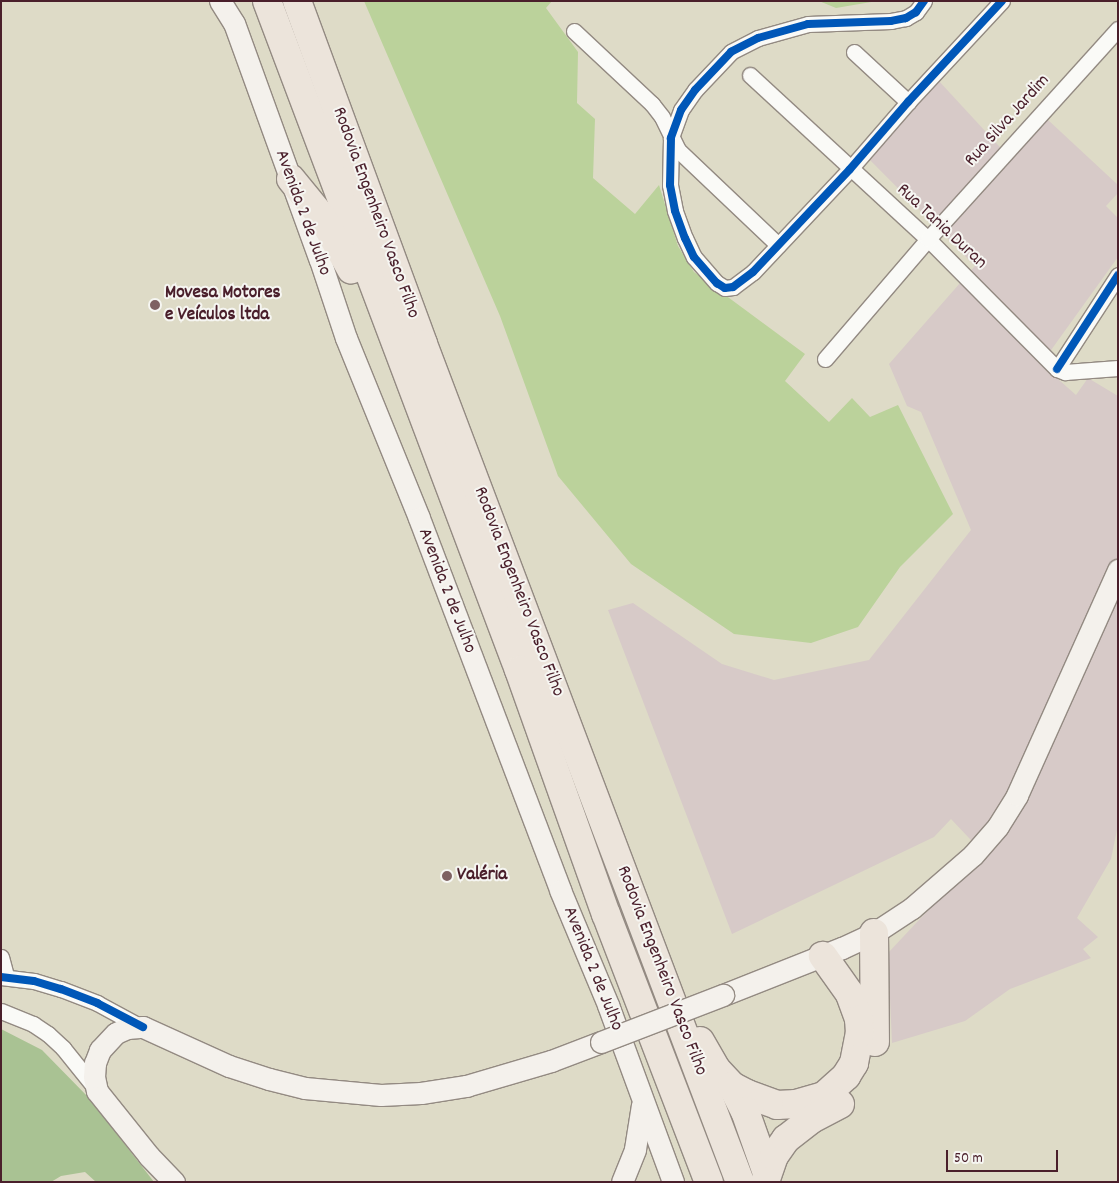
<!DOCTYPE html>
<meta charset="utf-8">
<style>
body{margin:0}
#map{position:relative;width:1119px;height:1183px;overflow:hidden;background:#dedbc7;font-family:Dekko,sans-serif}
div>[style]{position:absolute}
.industrial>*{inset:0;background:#d7cac8}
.green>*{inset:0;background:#bbd29b}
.forest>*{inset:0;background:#a9c293}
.roads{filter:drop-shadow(1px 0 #938a82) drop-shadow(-1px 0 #938a82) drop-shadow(0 1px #938a82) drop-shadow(0 -1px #938a82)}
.minor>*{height:15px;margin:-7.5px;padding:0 7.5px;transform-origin:7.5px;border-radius:7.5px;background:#fafaf7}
.secondary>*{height:21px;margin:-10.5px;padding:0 10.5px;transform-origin:10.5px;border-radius:10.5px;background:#f4f1ec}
.motorway>*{height:28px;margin:-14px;padding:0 14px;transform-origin:14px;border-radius:14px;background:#ece4db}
.bridges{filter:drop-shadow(1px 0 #938a82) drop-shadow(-1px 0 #938a82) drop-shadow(0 1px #938a82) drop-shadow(0 -1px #938a82)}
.secondary-bridge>*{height:21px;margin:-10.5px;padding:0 10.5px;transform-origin:10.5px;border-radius:10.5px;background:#f4f1ec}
.cycleway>*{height:8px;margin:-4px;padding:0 4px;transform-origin:4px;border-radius:4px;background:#0057b8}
.dots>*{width:14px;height:14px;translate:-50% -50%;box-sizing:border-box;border:2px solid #f6f6f2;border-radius:50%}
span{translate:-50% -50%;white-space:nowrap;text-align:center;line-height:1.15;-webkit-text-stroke:4px #f6f6f2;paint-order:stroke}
.street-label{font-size:19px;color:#4a1f2b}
.poi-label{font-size:19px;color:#4a1f2b;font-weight:700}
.left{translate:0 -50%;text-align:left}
.frame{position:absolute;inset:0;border:2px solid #4a1f2b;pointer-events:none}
.scale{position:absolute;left:946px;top:1150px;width:112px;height:22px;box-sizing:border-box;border:2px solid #4a1f2b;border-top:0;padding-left:6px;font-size:15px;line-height:18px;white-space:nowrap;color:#4a1f2b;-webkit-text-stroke:4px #f6f6f2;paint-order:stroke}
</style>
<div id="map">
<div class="industrial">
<div style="clip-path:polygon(938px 80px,1010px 158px,1047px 119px,1118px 185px,1118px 193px,1106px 206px,1118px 218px,1118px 257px,1041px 364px,1076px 395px,1088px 378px,1118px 396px,1118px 825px,1111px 859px,1077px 918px,1098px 937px,1083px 949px,1091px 958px,1010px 989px,965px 1021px,892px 1043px,888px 953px,933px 905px,987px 857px,951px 819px,934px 837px,732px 934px,608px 610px,633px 603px,722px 664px,774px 680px,869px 660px,971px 530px,921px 412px,907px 406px,889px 364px,975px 266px,868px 158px)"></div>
</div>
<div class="green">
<div style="clip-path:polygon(364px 1px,552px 1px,546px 8px,578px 52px,577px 103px,595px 119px,593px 178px,635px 214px,659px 185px,678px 246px,694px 272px,805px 354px,785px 381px,829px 422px,852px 398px,870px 417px,898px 405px,953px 514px,900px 567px,858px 627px,811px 643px,734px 634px,631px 564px,558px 476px,500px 316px)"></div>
<div style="clip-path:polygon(819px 1px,877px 1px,836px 8px)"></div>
</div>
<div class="forest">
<div style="clip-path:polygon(1px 1029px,42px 1050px,89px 1098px,154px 1182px,96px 1182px,85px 1172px,61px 1176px,51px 1182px,1px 1182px)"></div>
</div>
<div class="roads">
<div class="minor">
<div style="left:924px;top:1px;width:14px;rotate:126deg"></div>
<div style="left:916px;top:12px;width:12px;rotate:149deg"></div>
<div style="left:906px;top:18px;width:15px;rotate:169deg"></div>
<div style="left:891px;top:21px;width:83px;rotate:177.9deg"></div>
<div style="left:808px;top:24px;width:52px;rotate:164.4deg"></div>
<div style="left:758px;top:38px;width:30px;rotate:153deg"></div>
<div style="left:731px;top:52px;width:52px;rotate:133.5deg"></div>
<div style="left:695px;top:90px;width:24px;rotate:125deg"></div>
<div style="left:681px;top:110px;width:30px;rotate:110deg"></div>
<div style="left:671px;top:138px;width:47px;rotate:91.2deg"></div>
<div style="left:670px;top:185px;width:26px;rotate:79deg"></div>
<div style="left:675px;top:211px;width:29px;rotate:70deg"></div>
<div style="left:685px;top:238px;width:21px;rotate:65deg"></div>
<div style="left:694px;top:257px;width:35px;rotate:49deg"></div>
<div style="left:717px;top:283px;width:9px;rotate:32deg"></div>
<div style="left:725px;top:288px;width:8px;rotate:-7deg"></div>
<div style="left:733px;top:287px;width:25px;rotate:-37deg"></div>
<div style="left:753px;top:272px;width:141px;rotate:-46.7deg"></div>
<div style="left:850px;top:169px;width:89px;rotate:-49.1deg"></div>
<div style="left:908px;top:102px;width:138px;rotate:-47.1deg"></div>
<div style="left:574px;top:31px;width:107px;rotate:43.1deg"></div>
<div style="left:652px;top:104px;width:16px;rotate:52deg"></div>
<div style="left:662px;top:117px;width:37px;rotate:64deg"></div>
<div style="left:678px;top:150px;width:138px;rotate:43.5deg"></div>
<div style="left:854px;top:52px;width:74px;rotate:42.8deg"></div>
<div style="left:750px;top:75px;width:242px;rotate:42.7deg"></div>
<div style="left:928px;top:239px;width:183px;rotate:45.2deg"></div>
<div style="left:1057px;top:369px;width:9px;rotate:21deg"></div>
<div style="left:1065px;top:372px;width:53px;rotate:-4.3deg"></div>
<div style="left:825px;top:359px;width:158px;rotate:-49.4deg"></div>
<div style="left:928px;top:239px;width:283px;rotate:-47.9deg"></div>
<div style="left:1057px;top:369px;width:112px;rotate:-57deg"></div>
<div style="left:1px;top:957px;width:20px;rotate:75deg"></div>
<div style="left:1px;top:977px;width:33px;rotate:7deg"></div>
<div style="left:34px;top:981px;width:28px;rotate:17deg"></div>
<div style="left:61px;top:989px;width:39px;rotate:21deg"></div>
<div style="left:97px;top:1003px;width:50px;rotate:28.6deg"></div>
<div style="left:1px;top:1011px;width:35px;rotate:22deg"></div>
<div style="left:33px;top:1024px;width:18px;rotate:34deg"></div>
<div style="left:48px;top:1034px;width:21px;rotate:43deg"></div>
<div style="left:63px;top:1048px;width:53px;rotate:51.2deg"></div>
</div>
<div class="secondary">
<div style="left:220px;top:1px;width:26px;rotate:58deg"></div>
<div style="left:234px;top:23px;width:252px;rotate:70.1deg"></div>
<div style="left:320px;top:260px;width:82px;rotate:71.6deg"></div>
<div style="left:346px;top:338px;width:194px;rotate:67.9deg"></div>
<div style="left:419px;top:518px;width:398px;rotate:69.2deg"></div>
<div style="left:560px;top:890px;width:125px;rotate:67.3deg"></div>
<div style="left:608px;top:1005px;width:189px;rotate:69.8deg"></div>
<div style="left:723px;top:995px;width:128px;rotate:-21.6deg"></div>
<div style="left:842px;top:948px;width:35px;rotate:-25deg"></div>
<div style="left:874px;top:933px;width:45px;rotate:-33.3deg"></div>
<div style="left:912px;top:908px;width:81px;rotate:-41deg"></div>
<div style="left:973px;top:855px;width:38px;rotate:-49deg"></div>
<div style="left:998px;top:826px;width:36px;rotate:-58deg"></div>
<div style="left:1017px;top:795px;width:247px;rotate:-65.8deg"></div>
<div style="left:174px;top:1182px;width:36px;rotate:-134deg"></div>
<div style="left:149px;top:1156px;width:83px;rotate:-128.7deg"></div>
<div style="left:97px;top:1091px;width:14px;rotate:-102deg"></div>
<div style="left:94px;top:1077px;width:14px;rotate:-86deg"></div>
<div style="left:95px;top:1063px;width:14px;rotate:-69deg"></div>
<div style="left:100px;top:1050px;width:23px;rotate:-47deg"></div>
<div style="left:116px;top:1033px;width:12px;rotate:-24deg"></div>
<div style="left:127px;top:1028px;width:16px;rotate:-4deg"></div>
<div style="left:143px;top:1027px;width:94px;rotate:24.4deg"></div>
<div style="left:229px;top:1066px;width:42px;rotate:18deg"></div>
<div style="left:269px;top:1079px;width:37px;rotate:14deg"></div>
<div style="left:305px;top:1088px;width:76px;rotate:5.3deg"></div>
<div style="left:381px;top:1095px;width:40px;rotate:-2.9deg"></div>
<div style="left:421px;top:1093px;width:46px;rotate:-8.8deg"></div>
<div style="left:466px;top:1086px;width:89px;rotate:-16.4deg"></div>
<div style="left:551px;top:1061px;width:53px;rotate:-20.8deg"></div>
<div style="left:622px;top:1182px;width:35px;rotate:-68deg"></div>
<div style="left:635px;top:1149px;width:45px;rotate:-81deg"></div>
</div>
<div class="motorway">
<div style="left:267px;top:1px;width:715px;rotate:69.36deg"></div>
<div style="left:519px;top:670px;width:259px;rotate:70.4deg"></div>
<div style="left:606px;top:914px;width:287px;rotate:69deg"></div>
<div style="left:297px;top:1px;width:365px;rotate:69.8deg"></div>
<div style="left:423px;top:344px;width:896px;rotate:69.28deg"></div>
<div style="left:291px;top:179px;width:49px;rotate:50.8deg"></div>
<div style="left:322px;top:217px;width:60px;rotate:60.9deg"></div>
<div style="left:874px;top:933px;width:109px;rotate:89.5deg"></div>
<div style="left:700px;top:1041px;width:34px;rotate:60deg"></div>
<div style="left:717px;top:1070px;width:22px;rotate:47deg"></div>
<div style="left:732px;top:1086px;width:17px;rotate:28deg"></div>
<div style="left:747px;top:1094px;width:32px;rotate:20deg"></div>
<div style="left:777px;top:1105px;width:19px;rotate:-3deg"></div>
<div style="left:796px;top:1104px;width:29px;rotate:-16deg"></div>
<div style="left:824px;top:1096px;width:30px;rotate:-42deg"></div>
<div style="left:846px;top:1076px;width:15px;rotate:-58deg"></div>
<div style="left:854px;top:1063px;width:31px;rotate:-79deg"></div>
<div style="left:860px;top:1033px;width:14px;rotate:-94deg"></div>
<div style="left:859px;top:1019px;width:27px;rotate:-110deg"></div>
<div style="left:850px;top:994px;width:47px;rotate:-125.4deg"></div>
<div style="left:732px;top:1086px;width:28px;rotate:63deg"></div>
<div style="left:745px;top:1111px;width:66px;rotate:70.5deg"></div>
<div style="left:765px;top:1182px;width:28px;rotate:-71deg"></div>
<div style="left:774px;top:1156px;width:21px;rotate:-55deg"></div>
<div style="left:786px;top:1139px;width:31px;rotate:-38deg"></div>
<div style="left:810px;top:1120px;width:34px;rotate:-28deg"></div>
</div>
</div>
<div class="bridges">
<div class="secondary-bridge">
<div style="left:601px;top:1042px;width:131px;rotate:-21.1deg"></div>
</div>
</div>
<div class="cycleway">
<div style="left:924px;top:1px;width:14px;rotate:126deg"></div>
<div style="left:916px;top:12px;width:12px;rotate:149deg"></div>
<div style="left:906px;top:18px;width:15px;rotate:169deg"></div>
<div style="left:891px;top:21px;width:83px;rotate:177.9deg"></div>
<div style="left:808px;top:24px;width:52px;rotate:164.4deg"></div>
<div style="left:758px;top:38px;width:30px;rotate:153deg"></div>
<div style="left:731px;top:52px;width:52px;rotate:133.5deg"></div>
<div style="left:695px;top:90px;width:24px;rotate:125deg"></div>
<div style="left:681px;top:110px;width:30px;rotate:110deg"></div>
<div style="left:671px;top:138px;width:47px;rotate:91.2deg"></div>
<div style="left:670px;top:185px;width:26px;rotate:79deg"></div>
<div style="left:675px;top:211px;width:29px;rotate:70deg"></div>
<div style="left:685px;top:238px;width:21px;rotate:65deg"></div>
<div style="left:694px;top:257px;width:35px;rotate:49deg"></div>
<div style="left:717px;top:283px;width:9px;rotate:32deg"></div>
<div style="left:725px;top:288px;width:8px;rotate:-7deg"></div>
<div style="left:733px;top:287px;width:25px;rotate:-37deg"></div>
<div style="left:753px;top:272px;width:141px;rotate:-46.7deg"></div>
<div style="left:850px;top:169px;width:89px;rotate:-49.1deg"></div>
<div style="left:908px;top:102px;width:138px;rotate:-47.1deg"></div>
<div style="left:1057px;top:369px;width:112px;rotate:-57deg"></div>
<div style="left:1px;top:977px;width:33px;rotate:7deg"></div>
<div style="left:34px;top:981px;width:28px;rotate:17deg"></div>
<div style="left:61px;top:989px;width:39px;rotate:21deg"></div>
<div style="left:97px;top:1003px;width:52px;rotate:27.6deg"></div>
</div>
<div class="dots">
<div style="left:155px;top:305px;background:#7e6162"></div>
<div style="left:447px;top:876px;background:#7e6162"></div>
</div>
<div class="street-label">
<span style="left:1008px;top:121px;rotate:-48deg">Rua Silva Jardim</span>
<span style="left:302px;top:213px;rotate:70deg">Avenida 2 de Julho</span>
<span style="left:375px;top:213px;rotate:70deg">Rodovia Engenheiro Vasco Filho</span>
<span style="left:941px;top:227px;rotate:43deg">Rua Tania Duran</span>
<span style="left:446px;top:591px;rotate:69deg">Avenida 2 de Julho</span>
<span style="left:518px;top:592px;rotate:69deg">Rodovia Engenheiro Vasco Filho</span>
<span style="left:592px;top:969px;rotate:68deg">Avenida 2 de Julho</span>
<span style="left:661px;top:971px;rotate:69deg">Rodovia Engenheiro Vasco Filho</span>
</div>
<div class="poi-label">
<span class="left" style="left:165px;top:305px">Movesa Motores<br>e Veículos ltda</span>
<span class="left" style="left:457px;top:876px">Valéria</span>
</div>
<div class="frame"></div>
<div class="scale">50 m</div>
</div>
